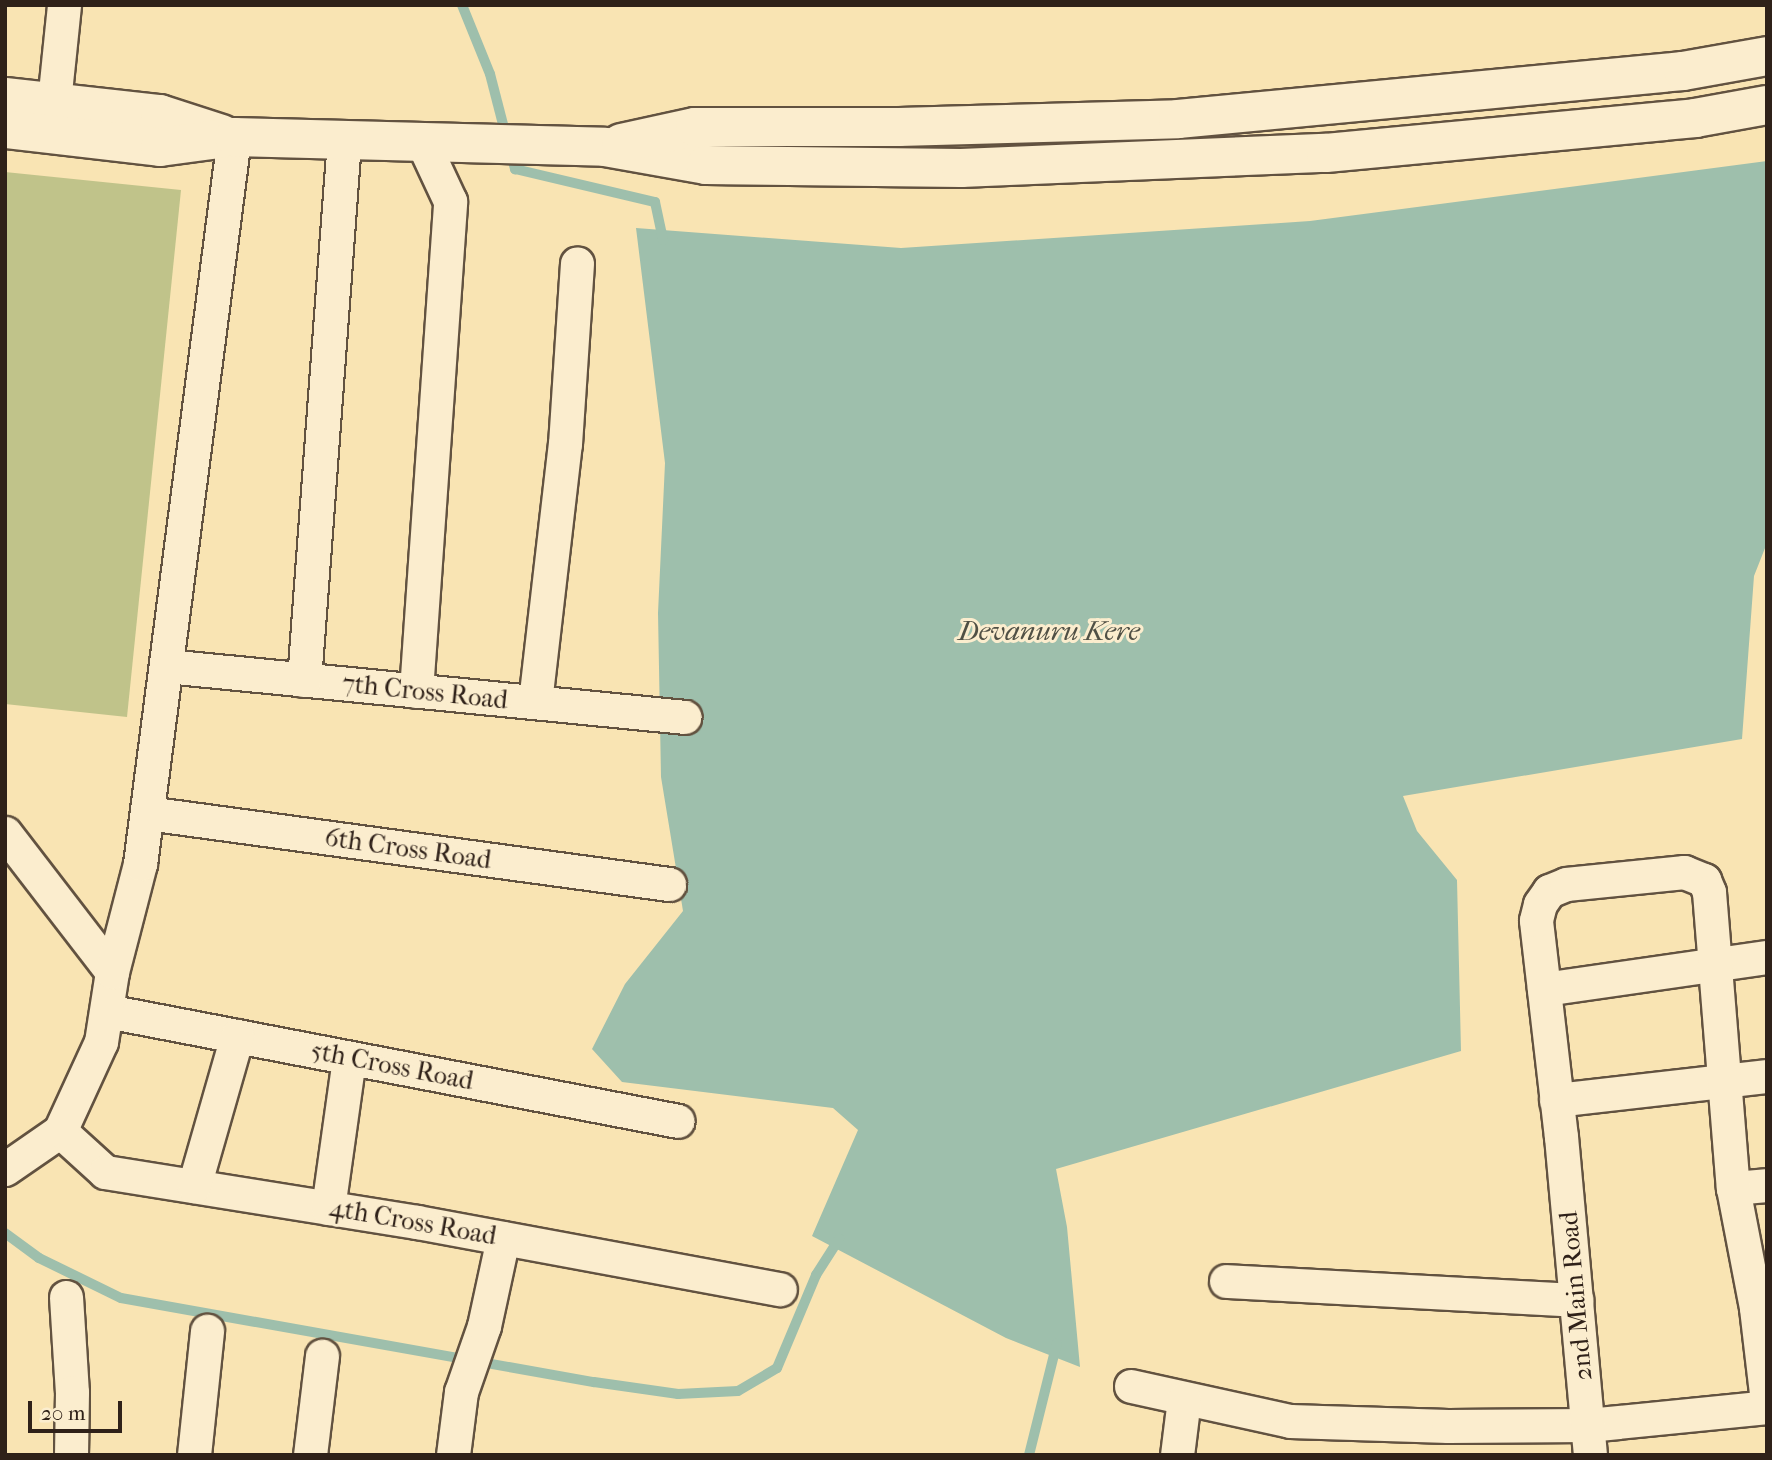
<!DOCTYPE html>
<style>
body{margin:0}
#map{position:relative;width:1772px;height:1460px;overflow:hidden;background:#f9e4b3;font-family:"IM FELL French Canon",serif}
div>[style]{position:absolute}
.green>*{inset:0;background:#c0c38a}
.water>*{inset:0;background:#9ebfac}
.stream>*{height:10px;margin:-5px;padding:0 5px;transform-origin:5px;border-radius:5px;background:#9ebfac}
.roads{filter:drop-shadow(2px 0 #625240) drop-shadow(-2px 0 #625240) drop-shadow(0 2px #625240) drop-shadow(0 -2px #625240)}
.minor>*{height:33px;margin:-16.5px;padding:0 16.5px;transform-origin:16.5px;border-radius:16.5px;background:#fbedce}
.tertiary>*{height:38px;margin:-19px;padding:0 19px;transform-origin:19px;border-radius:19px;background:#fbedce}
span{translate:-50% -50%;white-space:nowrap;text-align:center;line-height:1.15;-webkit-text-stroke:6px #fbedce;paint-order:stroke}
.street-label{font-size:26px;color:#2f2119}
.water-label{font-size:28px;color:#505045;font-style:italic}
.frame{position:absolute;inset:0;border:7px solid #2f2119;pointer-events:none}
.scale{position:absolute;left:28px;top:1401px;width:94px;height:32px;box-sizing:border-box;border:4px solid #2f2119;border-top:0;padding-left:9px;font-size:21px;line-height:24px;white-space:nowrap;color:#2f2119;-webkit-text-stroke:5px #fbedce;paint-order:stroke}
</style>
<div id="map">
<div class="green">
<div style="clip-path:polygon(5px 172px,181px 190px,127px 717px,5px 704px)"></div>
</div>
<div class="water">
<div style="clip-path:polygon(1767px 161px,1767px 543px,1754px 576px,1742px 739px,1403px 796px,1417px 831px,1457px 880px,1461px 1051px,1056px 1169px,1067px 1227px,1080px 1367px,1006px 1338px,812px 1236px,858px 1130px,833px 1108px,622px 1082px,592px 1049px,625px 984px,683px 911px,661px 777px,658px 613px,665px 463px,636px 228px,901px 248px,1310px 221px)"></div>
</div>
<div class="stream">
<div style="left:462px;top:5px;width:74px;rotate:67.9deg"></div>
<div style="left:490px;top:74px;width:64px;rotate:75.5deg"></div>
<div style="left:511px;top:154px;width:16px;rotate:75deg"></div>
<div style="left:515px;top:169px;width:144px;rotate:13.3deg"></div>
<div style="left:655px;top:202px;width:39px;rotate:78deg"></div>
<div style="left:5px;top:1233px;width:42px;rotate:36.3deg"></div>
<div style="left:39px;top:1258px;width:91px;rotate:26deg"></div>
<div style="left:121px;top:1298px;width:480px;rotate:10.1deg"></div>
<div style="left:594px;top:1382px;width:85px;rotate:8.1deg"></div>
<div style="left:678px;top:1394px;width:60px;rotate:-2.9deg"></div>
<div style="left:738px;top:1391px;width:45px;rotate:-30.5deg"></div>
<div style="left:777px;top:1368px;width:101px;rotate:-67.2deg"></div>
<div style="left:816px;top:1275px;width:43px;rotate:-57.4deg"></div>
<div style="left:1029px;top:1455px;width:115px;rotate:-76deg"></div>
</div>
<div class="roads">
<div class="minor">
<div style="left:54px;top:102px;width:98px;rotate:-84.1deg"></div>
<div style="left:166px;top:666px;width:521px;rotate:5.61deg"></div>
<div style="left:304px;top:680px;width:540px;rotate:-85.76deg"></div>
<div style="left:416px;top:691px;width:491px;rotate:-86deg"></div>
<div style="left:450px;top:201px;width:64px;rotate:-115deg"></div>
<div style="left:535px;top:702px;width:260px;rotate:-83.4deg"></div>
<div style="left:565px;top:444px;width:181px;rotate:-86.2deg"></div>
<div style="left:147px;top:813px;width:527px;rotate:7.75deg"></div>
<div style="left:5px;top:833px;width:175px;rotate:52.4deg"></div>
<div style="left:1544px;top:989px;width:225px;rotate:-8.2deg"></div>
<div style="left:107px;top:1011px;width:581px;rotate:10.9deg"></div>
<div style="left:1556px;top:1100px;width:212px;rotate:-6.5deg"></div>
<div style="left:60px;top:1131px;width:61px;rotate:42.3deg"></div>
<div style="left:105px;top:1172px;width:316px;rotate:9.1deg"></div>
<div style="left:417px;top:1222px;width:369px;rotate:10.5deg"></div>
<div style="left:5px;top:1169px;width:67px;rotate:-34.6deg"></div>
<div style="left:60px;top:1131px;width:98px;rotate:-65.3deg"></div>
<div style="left:101px;top:1042px;width:71px;rotate:-81.1deg"></div>
<div style="left:112px;top:972px;width:112px;rotate:-75.5deg"></div>
<div style="left:140px;top:864px;width:733px;rotate:-82.63deg"></div>
<div style="left:194px;top:1186px;width:156px;rotate:-74deg"></div>
<div style="left:1733px;top:1188px;width:34px;rotate:-5deg"></div>
<div style="left:328px;top:1208px;width:151px;rotate:-82deg"></div>
<div style="left:1226px;top:1281px;width:351px;rotate:3.1deg"></div>
<div style="left:66px;top:1297px;width:95px;rotate:86.4deg"></div>
<div style="left:72px;top:1392px;width:63px;rotate:90.9deg"></div>
<div style="left:1131px;top:1386px;width:163px;rotate:12.4deg"></div>
<div style="left:1290px;top:1421px;width:158px;rotate:1.8deg"></div>
<div style="left:1448px;top:1426px;width:140px;rotate:-0.4deg"></div>
<div style="left:1588px;top:1425px;width:180px;rotate:-5.7deg"></div>
<div style="left:194px;top:1455px;width:125px;rotate:-84deg"></div>
<div style="left:310px;top:1455px;width:100px;rotate:-83.1deg"></div>
<div style="left:453px;top:1455px;width:64px;rotate:-82.8deg"></div>
<div style="left:461px;top:1392px;width:70px;rotate:-70.8deg"></div>
<div style="left:484px;top:1326px;width:90px;rotate:-77.8deg"></div>
<div style="left:1177px;top:1455px;width:56px;rotate:-82.9deg"></div>
<div style="left:1590px;top:1455px;width:319px;rotate:-95.2deg"></div>
<div style="left:1561px;top:1137px;width:218px;rotate:-96.6deg"></div>
<div style="left:1536px;top:920px;width:16px;rotate:-76deg"></div>
<div style="left:1540px;top:904px;width:16px;rotate:-55deg"></div>
<div style="left:1549px;top:891px;width:18px;rotate:-22deg"></div>
<div style="left:1566px;top:884px;width:119px;rotate:-5.8deg"></div>
<div style="left:1684px;top:872px;width:22px;rotate:22deg"></div>
<div style="left:1704px;top:880px;width:13px;rotate:67deg"></div>
<div style="left:1709px;top:892px;width:297px;rotate:85.4deg"></div>
<div style="left:1733px;top:1188px;width:122px;rotate:79.1deg"></div>
<div style="left:1756px;top:1308px;width:95px;rotate:83.3deg"></div>
</div>
<div class="tertiary">
<div style="left:5px;top:97px;width:156px;rotate:6.3deg"></div>
<div style="left:160px;top:114px;width:65px;rotate:17.9deg"></div>
<div style="left:5px;top:129px;width:156px;rotate:6.6deg"></div>
<div style="left:160px;top:147px;width:75px;rotate:-7.7deg"></div>
<div style="left:234px;top:137px;width:371px;rotate:1.5deg"></div>
<div style="left:605px;top:147px;width:103px;rotate:10.1deg"></div>
<div style="left:706px;top:165px;width:255px;rotate:0.7deg"></div>
<div style="left:961px;top:168px;width:365px;rotate:-2.4deg"></div>
<div style="left:1326px;top:153px;width:371px;rotate:-5.4deg"></div>
<div style="left:1695px;top:118px;width:73px;rotate:-10.2deg"></div>
<div style="left:621px;top:143px;width:76px;rotate:-12.2deg"></div>
<div style="left:695px;top:127px;width:204px"></div>
<div style="left:899px;top:127px;width:279px;rotate:-1.6deg"></div>
<div style="left:1178px;top:119px;width:507px;rotate:-5.43deg"></div>
<div style="left:1683px;top:71px;width:85px;rotate:-10.1deg"></div>
</div>
</div>
<div class="street-label">
<span style="left:425px;top:692px;rotate:6deg">7th Cross Road</span>
<span style="left:408px;top:849px;rotate:8deg">6th Cross Road</span>
<span style="left:392px;top:1066px;rotate:11deg">5th Cross Road</span>
<span style="left:413px;top:1222px;rotate:10deg">4th Cross Road</span>
<span style="left:1576px;top:1296px;rotate:-95deg">2nd Main Road</span>
</div>
<div class="water-label">
<span style="left:1049px;top:631px">Devanuru Kere</span>
</div>
<div class="frame"></div>
<div class="scale">20 m</div>
</div>
